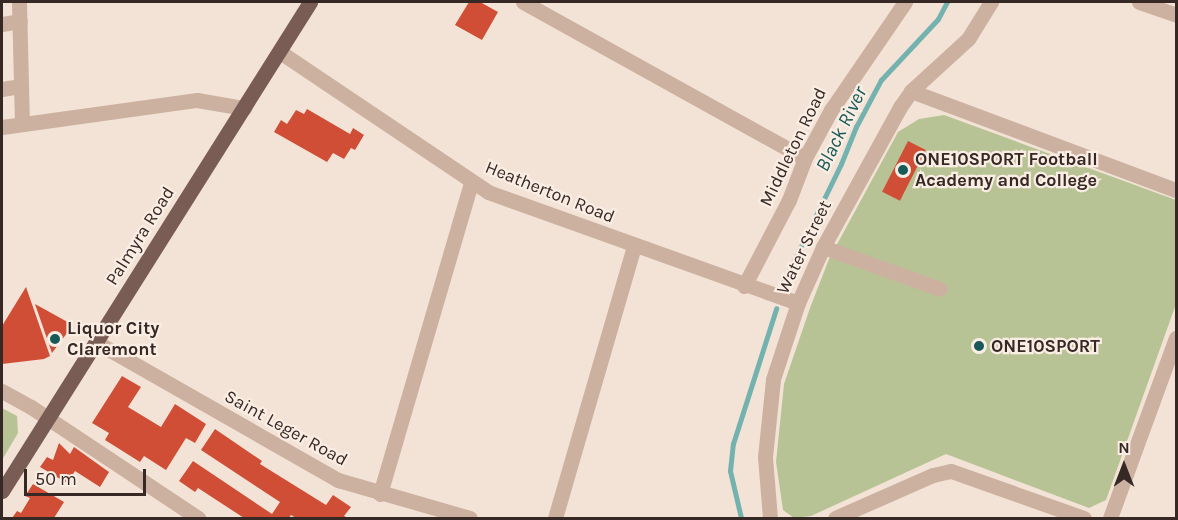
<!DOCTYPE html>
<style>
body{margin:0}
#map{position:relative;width:1178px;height:520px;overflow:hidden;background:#f3e3d6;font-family:Karla,sans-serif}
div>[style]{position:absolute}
.green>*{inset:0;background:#b8c395}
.stream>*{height:4.5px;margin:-2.25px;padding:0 2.25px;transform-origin:2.25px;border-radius:2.25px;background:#73b2af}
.building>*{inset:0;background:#d14e36;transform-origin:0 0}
.minor>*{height:15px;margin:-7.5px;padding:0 7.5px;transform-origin:7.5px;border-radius:7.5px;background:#ccb1a1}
.major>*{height:15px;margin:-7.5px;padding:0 7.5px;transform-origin:7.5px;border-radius:7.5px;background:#795d54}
.dots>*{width:16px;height:16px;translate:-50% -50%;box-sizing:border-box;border:3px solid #faede3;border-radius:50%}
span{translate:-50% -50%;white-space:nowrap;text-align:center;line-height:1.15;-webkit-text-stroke:4.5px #faede3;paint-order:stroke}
.street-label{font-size:18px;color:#352825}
.poi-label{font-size:18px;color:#352825;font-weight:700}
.left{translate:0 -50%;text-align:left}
.water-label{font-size:20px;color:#175a58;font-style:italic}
.frame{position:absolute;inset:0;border:3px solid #352825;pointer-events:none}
.north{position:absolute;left:1094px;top:436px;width:60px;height:60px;-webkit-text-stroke:4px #faede3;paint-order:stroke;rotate:0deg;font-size:16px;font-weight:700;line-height:24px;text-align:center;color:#352825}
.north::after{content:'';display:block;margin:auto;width:21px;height:27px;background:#352825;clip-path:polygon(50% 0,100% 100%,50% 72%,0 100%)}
.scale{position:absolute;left:24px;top:469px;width:122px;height:27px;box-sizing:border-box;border:3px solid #352825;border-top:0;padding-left:8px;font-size:18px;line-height:21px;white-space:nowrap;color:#352825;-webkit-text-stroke:4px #faede3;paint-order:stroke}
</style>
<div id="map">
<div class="green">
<div style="clip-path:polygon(944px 115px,1176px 200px,1176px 304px,1106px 500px,1089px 508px,946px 454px,811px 516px,794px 518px,783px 510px,776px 462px,784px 384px,810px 308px,829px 259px,898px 132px,919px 119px)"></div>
<div style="clip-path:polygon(2px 408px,17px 416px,18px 433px,2px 460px)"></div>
</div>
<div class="stream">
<div style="left:783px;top:283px;width:132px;rotate:-64deg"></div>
<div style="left:841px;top:164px;width:40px;rotate:-68deg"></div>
<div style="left:856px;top:127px;width:53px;rotate:-62deg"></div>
<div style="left:881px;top:80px;width:83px;rotate:-46.9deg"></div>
<div style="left:938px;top:19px;width:19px;rotate:-62deg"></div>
<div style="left:741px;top:518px;width:48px;rotate:-103.2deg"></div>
<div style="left:730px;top:471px;width:27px;rotate:-84deg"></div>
<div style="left:733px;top:444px;width:142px;rotate:-72.3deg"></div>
</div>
<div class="building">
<div style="clip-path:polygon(469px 2px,480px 2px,498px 12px,482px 40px,455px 25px)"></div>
<div style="clip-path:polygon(307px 109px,350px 134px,353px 128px,364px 135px,355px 150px,351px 148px,344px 159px,333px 153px,327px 162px,274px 132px,281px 120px,287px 124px,296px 110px,304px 114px)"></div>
<div style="left:908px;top:141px;width:20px;height:57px;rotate:27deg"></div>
<div style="clip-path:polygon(26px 287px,50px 356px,44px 359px,2px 364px,2px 326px)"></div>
<div style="clip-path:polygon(35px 304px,73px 325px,52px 353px)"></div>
<div style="clip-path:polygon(122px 376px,141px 387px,128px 407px,161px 427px,175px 404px,206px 424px,195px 443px,186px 438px,166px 470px,144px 456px,140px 462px,105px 440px,109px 433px,92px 423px)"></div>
<div style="clip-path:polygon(215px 429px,262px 461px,260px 464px,326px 505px,333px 495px,351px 507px,344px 516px,348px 518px,296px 518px,291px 515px,289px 518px,244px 518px,198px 488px,195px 492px,179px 481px,193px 461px,272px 514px,280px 502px,201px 450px)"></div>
<div style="clip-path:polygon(59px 443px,70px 454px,74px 447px,109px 472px,100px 487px,75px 471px,67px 483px,40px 467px,47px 457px,53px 460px)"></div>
<div style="clip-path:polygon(33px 484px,64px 502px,54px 518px,12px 518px,17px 511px,21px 513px,30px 498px,25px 496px)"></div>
</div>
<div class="minor">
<div style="left:19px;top:2px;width:122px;rotate:88.6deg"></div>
<div style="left:523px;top:2px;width:322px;rotate:29deg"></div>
<div style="left:1139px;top:2px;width:39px;rotate:19deg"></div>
<div style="left:2px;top:24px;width:18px;rotate:-9deg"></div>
<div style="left:280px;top:52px;width:251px;rotate:33.9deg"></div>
<div style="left:488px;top:192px;width:329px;rotate:19.7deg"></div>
<div style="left:2px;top:89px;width:18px;rotate:-9deg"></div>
<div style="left:911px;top:91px;width:283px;rotate:20.5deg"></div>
<div style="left:2px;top:127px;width:197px;rotate:-7.9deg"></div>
<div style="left:197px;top:100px;width:48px;rotate:9.7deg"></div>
<div style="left:823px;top:247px;width:124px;rotate:19.7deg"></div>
<div style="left:744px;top:286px;width:97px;rotate:-62.4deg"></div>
<div style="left:789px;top:200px;width:45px;rotate:-69.1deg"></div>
<div style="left:805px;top:158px;width:55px;rotate:-61.6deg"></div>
<div style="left:831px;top:110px;width:131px;rotate:-55.6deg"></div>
<div style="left:96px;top:342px;width:279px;rotate:29.7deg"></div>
<div style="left:338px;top:480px;width:137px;rotate:16.1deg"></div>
<div style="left:2px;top:391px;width:33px;rotate:29deg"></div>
<div style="left:31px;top:407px;width:201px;rotate:33.6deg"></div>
<div style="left:380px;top:494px;width:325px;rotate:-73.7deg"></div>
<div style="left:555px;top:518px;width:283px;rotate:-73.8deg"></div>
<div style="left:770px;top:518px;width:61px;rotate:-94.7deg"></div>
<div style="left:765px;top:457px;width:78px;rotate:-84.1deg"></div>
<div style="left:773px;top:379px;width:80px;rotate:-71.8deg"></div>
<div style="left:798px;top:303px;width:61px;rotate:-65.9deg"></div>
<div style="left:823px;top:247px;width:160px;rotate:-61.2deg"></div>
<div style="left:900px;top:107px;width:19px;rotate:-55deg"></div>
<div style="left:911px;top:91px;width:77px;rotate:-42.4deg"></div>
<div style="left:968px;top:39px;width:44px;rotate:-58.1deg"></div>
<div style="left:835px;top:518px;width:107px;rotate:-23.7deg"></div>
<div style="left:933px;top:475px;width:18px;rotate:-13deg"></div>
<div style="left:951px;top:471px;width:141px;rotate:19.5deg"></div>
<div style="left:1110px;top:518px;width:192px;rotate:-69.9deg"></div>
</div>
<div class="major">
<div style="left:2px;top:491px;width:578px;rotate:-57.79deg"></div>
</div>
<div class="dots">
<div style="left:903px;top:170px;background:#175a58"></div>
<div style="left:55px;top:339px;background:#175a58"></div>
<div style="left:979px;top:346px;background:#175a58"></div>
</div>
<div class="street-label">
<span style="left:793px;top:147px;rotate:-64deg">Middleton Road</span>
<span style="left:550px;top:192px;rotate:22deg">Heatherton Road</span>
<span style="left:140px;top:236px;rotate:-58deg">Palmyra Road</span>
<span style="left:804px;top:247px;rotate:-64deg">Water Street</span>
<span style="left:286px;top:428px;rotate:29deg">Saint Leger Road</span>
</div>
<div class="poi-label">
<span class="left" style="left:915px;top:170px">ONE10SPORT Football<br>Academy and College</span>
<span class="left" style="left:67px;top:339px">Liquor City<br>Claremont</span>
<span class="left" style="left:991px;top:346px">ONE10SPORT</span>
</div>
<div class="water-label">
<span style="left:841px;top:129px;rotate:-64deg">Black River</span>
</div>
<div class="frame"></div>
<div class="north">N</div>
<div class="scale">50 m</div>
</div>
